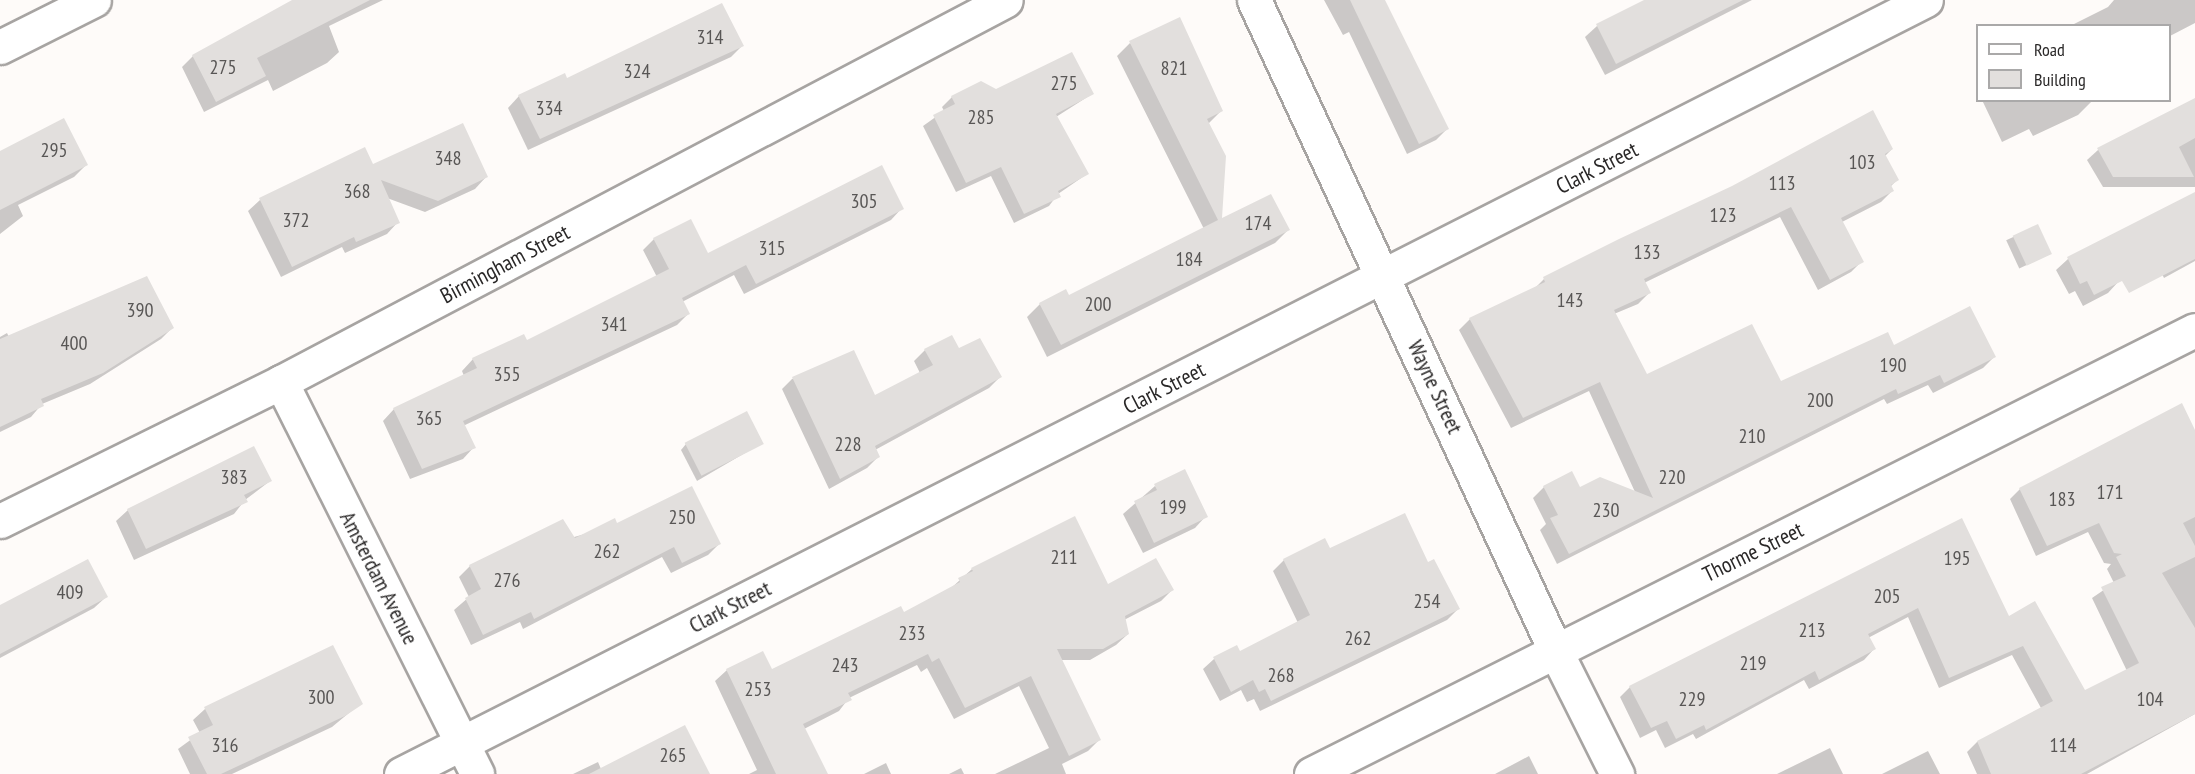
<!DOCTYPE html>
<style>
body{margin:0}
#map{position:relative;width:2195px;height:774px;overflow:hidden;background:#fefbf9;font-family:"PT Sans Narrow",sans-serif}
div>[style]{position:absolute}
.shadow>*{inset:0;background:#0003;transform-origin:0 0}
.building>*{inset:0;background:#e2dfdd;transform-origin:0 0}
.roads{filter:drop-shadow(2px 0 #a7a4a2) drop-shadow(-2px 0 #a7a4a2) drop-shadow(0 2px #a7a4a2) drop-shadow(0 -2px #a7a4a2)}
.minor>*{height:33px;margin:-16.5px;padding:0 16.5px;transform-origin:16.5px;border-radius:16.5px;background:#fff}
span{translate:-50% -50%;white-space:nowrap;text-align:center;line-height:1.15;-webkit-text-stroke:5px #fff;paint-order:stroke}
.number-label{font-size:20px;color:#585655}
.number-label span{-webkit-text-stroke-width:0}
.street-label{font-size:22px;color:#2a2828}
.legend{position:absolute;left:1976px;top:24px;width:195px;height:78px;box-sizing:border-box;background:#fff;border:2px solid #aaa9a9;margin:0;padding:8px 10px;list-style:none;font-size:18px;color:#2a2828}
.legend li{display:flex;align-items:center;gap:12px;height:30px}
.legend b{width:30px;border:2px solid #aaa9a9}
</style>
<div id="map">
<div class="shadow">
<div style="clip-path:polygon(298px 0,383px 0,329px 26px,339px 52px,327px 63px,273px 91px,268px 80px,204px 112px,182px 67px,193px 56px)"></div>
<div style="clip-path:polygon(1324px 0,1383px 0,1447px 129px,1436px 140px,1407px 154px,1349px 32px,1343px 35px)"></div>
<div style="clip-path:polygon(1647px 0,1752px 0,1605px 75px,1585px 37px,1597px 26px)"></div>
<div style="clip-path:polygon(2114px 0,2195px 0,2195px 23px,2170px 36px,2170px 26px,2070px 26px,2108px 7px)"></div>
<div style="clip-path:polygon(1130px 43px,1221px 111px,1208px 124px,1220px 220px,1288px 230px,1275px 243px,1047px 357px,1027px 317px,1040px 304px,1069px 297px,1204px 229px,1117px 56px)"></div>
<div style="clip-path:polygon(742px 46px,731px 57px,528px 150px,508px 108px,519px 96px,566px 80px)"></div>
<div style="clip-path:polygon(996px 91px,1092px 94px,1056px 117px,1087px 174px,1058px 194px,1049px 206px,1014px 223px,991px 176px,956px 192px,923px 126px,944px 111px,942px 107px,952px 97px)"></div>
<div style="clip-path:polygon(2195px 99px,2195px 187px,2103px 187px,2087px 160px,2098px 150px)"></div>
<div style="clip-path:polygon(1982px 100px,2092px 100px,2092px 101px,2078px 115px,2033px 136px,2029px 129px,2002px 142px)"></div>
<div style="clip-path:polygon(364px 149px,372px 166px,486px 177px,475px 189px,425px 212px,387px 198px,398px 222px,387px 234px,345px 253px,342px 247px,281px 277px,248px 211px,260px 200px)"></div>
<div style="clip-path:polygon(1892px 149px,1885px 156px,1897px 180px,1890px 187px,1892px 191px,1881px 202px,1842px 222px,1862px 261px,1851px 272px,1818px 290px,1780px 217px,1644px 283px,1649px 293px,1638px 304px,1614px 314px,1646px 376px,1781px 383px,1893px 347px,1994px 357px,1983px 368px,1933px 393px,1928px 385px,1887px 404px,1884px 399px,1557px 564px,1540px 530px,1546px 524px,1533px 498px,1544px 487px,1635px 492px,1589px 391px,1511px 428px,1459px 330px,1470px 319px,1534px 289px,1544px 279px)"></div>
<div style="clip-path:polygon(0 152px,86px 165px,74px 177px,18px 205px,23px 216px,0 234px)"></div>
<div style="clip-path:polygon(2195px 193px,2195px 261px,2164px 278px,2139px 227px)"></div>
<div style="clip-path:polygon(902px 208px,891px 220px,744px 294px,734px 275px,682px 302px,688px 314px,677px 325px,463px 426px,474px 447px,463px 459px,410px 479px,383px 421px,394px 409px,464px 376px,462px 371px,473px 359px,526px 342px,657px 277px,643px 250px,654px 239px,708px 255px)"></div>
<div style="left:2037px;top:226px;width:31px;height:34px;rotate:65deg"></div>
<div style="clip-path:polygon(2100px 242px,2119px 281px,2108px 293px,2083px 306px,2075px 291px,2069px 294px,2056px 270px,2068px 259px)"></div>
<div style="clip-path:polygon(172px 328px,161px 339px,90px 384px,42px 404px,31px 417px,0 432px,0 337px,7px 333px,9px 337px)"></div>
<div style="clip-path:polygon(925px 350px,958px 350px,1000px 377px,989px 388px,875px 450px,878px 457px,867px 468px,829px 489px,782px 389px,792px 379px,854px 352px,875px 397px,920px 373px,914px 361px)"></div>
<div style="clip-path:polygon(2195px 433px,2195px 714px,2087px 774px,1977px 774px,1967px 752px,1977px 742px,2041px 708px,2012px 655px,1939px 688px,1908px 617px,1868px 638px,1874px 649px,1864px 660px,1809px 689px,1804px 680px,1696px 739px,1693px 734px,1665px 748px,1656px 730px,1640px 738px,1620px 697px,1630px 687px,1961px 520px,2008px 618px,2084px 692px,2127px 671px,2092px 598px,2114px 583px,2107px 569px,2111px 564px,2104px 563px,2088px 532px,2036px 556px,2010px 499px,2020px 489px)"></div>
<div style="clip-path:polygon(762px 443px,697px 481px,681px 450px,686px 444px)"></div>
<div style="clip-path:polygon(270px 481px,245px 500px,234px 514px,134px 560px,116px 521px,128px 510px)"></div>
<div style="clip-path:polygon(1155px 486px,1206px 516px,1195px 528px,1143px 553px,1123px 514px)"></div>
<div style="clip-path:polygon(617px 525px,719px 544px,708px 555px,671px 573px,662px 557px,523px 629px,520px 622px,471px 645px,454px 610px,469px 597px,459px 577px,470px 566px)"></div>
<div style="clip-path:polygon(1325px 540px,1329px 550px,1427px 564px,1458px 609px,1447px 620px,1260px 711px,1254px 699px,1247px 702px,1241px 690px,1220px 701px,1203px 669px,1214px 659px,1240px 653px,1298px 623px,1273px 571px,1284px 560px)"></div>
<div style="clip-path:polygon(972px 569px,1107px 586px,1172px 590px,1161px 601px,1124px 620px,1128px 634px,1116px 645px,1090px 660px,1061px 660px,1099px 740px,1088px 751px,1062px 764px,1066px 774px,995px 774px,1049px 748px,1019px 686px,954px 719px,927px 668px,921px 672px,917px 665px,849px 698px,839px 711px,804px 729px,827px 774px,749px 774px,757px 770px,715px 681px,727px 670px,771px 671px,903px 614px,949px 590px)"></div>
<div style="clip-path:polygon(106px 597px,94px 608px,0 658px,0 606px)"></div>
<div style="clip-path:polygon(361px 703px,332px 727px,232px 774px,190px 774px,178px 749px,200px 733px,193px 720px,205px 709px)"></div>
<div style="clip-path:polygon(1830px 748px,1843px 774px,1777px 774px)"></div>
<div style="clip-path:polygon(1928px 751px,1940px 774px,1882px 774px)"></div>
<div style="clip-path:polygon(1529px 756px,1538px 774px,1495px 774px)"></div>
<div style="clip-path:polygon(598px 762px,601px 769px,708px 774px,573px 774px)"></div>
<div style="clip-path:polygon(886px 763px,891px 774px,864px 774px)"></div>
<div style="clip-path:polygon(961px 768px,964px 774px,949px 774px)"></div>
</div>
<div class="building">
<div style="clip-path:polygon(292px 0,370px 0,257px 58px,266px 76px,216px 102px,192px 55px)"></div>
<div style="clip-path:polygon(1350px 0,1385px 0,1449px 129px,1419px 144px)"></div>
<div style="clip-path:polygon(1644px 0,1743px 0,1616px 64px,1596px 24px)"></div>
<div style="clip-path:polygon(722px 3px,744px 46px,540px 139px,518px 95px,565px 73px,567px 78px)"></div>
<div style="clip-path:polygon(1180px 17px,1223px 111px,1207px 119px,1226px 156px,1222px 218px,1271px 194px,1290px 230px,1061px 345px,1039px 303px,1066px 289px,1069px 295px,1218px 220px,1129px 41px)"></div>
<div style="clip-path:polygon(1072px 52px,1094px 94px,1056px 114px,1089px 174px,1058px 191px,1061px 197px,1024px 214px,1001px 167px,966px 183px,933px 115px,955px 104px,951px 96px,981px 81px,996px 89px)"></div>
<div style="clip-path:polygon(2195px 98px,2195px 138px,2179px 147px,2194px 177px,2113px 177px,2097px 148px)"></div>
<div style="clip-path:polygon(1873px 110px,1893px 149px,1885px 154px,1899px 180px,1891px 185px,1894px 191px,1841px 218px,1864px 262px,1830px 280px,1791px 207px,1644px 279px,1651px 293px,1614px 310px,1647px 374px,1752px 324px,1781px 381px,1888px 332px,1894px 345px,1970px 306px,1996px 357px,1944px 383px,1940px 375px,1898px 394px,1896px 389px,1569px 554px,1550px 518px,1558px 515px,1543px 486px,1572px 471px,1580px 487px,1600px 477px,1653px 498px,1600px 382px,1523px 418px,1469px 318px,1545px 282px,1543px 277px,1619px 239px,1732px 186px)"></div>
<div style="clip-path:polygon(64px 118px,88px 165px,0 210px,0 151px)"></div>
<div style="clip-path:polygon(463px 123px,488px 177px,438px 201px,381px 180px,400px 223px,356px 242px,354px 237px,292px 267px,259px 198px,365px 147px,373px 164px)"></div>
<div style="clip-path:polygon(882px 165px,904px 209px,756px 284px,746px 265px,682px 298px,690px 314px,463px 421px,476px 448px,422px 469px,393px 408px,477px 368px,472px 358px,524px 334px,527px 340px,669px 269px,653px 238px,691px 219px,708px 253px)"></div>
<div style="clip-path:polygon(2195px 192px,2195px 259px,2129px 293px,2122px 281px,2094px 295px,2087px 281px,2080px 284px,2067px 257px)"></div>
<div style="left:2038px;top:224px;width:33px;height:28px;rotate:65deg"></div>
<div style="clip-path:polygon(147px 276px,174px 328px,103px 373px,41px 399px,44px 406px,0 427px,0 339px)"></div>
<div style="clip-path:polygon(952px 335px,959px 348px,980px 338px,1002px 377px,875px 446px,880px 457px,840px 479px,792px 377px,854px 350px,875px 395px,933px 365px,924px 349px)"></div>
<div style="clip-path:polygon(2182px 403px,2195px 430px,2195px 517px,2183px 523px,2195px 546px,2195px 557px,2162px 573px,2195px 628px,2195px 714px,2081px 774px,1991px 774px,1977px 741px,2053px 701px,2023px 646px,1949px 678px,1918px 608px,1868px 634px,1876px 649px,1819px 680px,1815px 671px,1706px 730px,1704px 725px,1676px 739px,1667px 721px,1651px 728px,1629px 686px,1962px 518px,2009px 616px,2035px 601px,2085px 690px,2139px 663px,2101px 587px,2126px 576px,2116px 557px,2122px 554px,2114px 553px,2099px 523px,2047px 546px,2019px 488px)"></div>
<div style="left:747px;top:411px;width:37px;height:70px;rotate:63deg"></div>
<div style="clip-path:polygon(254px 446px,272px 481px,244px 495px,248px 502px,146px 549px,127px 509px)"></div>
<div style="clip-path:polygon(1185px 469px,1208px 517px,1154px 543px,1134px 501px,1157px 490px,1154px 484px)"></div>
<div style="clip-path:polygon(692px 486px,721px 544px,682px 563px,674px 547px,534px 619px,531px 612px,483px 635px,465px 598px,481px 589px,469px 565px,563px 519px,575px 538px,615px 518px,617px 523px)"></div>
<div style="clip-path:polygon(1405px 513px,1428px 562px,1434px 559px,1460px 609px,1271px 701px,1265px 689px,1259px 692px,1253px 680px,1231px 692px,1213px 657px,1237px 645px,1240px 651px,1310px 615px,1283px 559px,1325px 538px,1330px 548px)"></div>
<div style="clip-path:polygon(1075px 516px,1108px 584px,1156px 558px,1174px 590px,1125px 616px,1129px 634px,1103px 649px,1057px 649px,1101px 740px,1069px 756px,1031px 676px,965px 708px,939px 658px,932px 662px,928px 654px,848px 693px,852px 700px,803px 724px,828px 774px,776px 774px,726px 669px,763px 651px,772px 669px,901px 606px,904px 612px,960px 582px,958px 578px,973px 571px,971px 568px)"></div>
<div style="clip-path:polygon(88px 559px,108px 597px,0 654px,0 605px)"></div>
<div style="clip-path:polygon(333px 645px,363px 704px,345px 716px,221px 774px,207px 774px,188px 737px,213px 725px,204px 707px)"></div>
<div style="clip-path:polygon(685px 725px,710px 774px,589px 774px)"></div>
</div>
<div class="roads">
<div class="minor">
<div style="left:1254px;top:0;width:716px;rotate:65.15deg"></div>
<div style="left:1555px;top:650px;width:139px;rotate:63.4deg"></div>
<div style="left:0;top:47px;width:105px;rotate:-26.6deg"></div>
<div style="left:281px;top:382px;width:438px;rotate:63.4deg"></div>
<div style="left:0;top:521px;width:313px;rotate:-26.3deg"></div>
<div style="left:281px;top:382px;width:819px;rotate:-27.78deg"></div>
<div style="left:401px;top:774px;width:1710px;rotate:-26.91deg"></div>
<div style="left:1311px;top:774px;width:989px;rotate:-26.67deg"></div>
</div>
</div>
<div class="number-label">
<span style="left:710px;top:37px">314</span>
<span style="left:223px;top:67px">275</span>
<span style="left:1174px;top:68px">821</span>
<span style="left:637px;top:71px">324</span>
<span style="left:1064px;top:83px">275</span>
<span style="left:549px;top:108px">334</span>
<span style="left:981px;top:117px">285</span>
<span style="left:54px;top:150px">295</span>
<span style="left:448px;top:158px">348</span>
<span style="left:1862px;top:162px">103</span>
<span style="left:1782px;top:183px">113</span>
<span style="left:357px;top:191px">368</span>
<span style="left:864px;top:201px">305</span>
<span style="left:1723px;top:215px">123</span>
<span style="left:296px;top:220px">372</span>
<span style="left:1258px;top:223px">174</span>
<span style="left:772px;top:248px">315</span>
<span style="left:1647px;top:252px">133</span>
<span style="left:1189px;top:259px">184</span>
<span style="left:1570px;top:300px">143</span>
<span style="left:1098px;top:304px">200</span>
<span style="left:140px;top:310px">390</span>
<span style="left:614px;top:324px">341</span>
<span style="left:74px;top:343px">400</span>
<span style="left:1893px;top:365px">190</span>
<span style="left:507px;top:374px">355</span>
<span style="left:1820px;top:400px">200</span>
<span style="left:429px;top:418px">365</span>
<span style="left:1752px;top:436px">210</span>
<span style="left:848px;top:444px">228</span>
<span style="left:234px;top:477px">383</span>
<span style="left:1672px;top:477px">220</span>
<span style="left:2110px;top:492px">171</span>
<span style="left:2062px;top:499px">183</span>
<span style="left:1173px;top:507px">199</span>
<span style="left:1606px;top:510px">230</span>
<span style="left:682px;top:517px">250</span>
<span style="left:607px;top:551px">262</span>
<span style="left:1064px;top:557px">211</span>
<span style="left:1957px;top:558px">195</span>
<span style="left:507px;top:580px">276</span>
<span style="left:70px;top:592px">409</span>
<span style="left:1887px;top:596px">205</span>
<span style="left:1427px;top:601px">254</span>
<span style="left:1812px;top:630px">213</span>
<span style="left:912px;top:633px">233</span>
<span style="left:1358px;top:638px">262</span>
<span style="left:1753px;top:663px">219</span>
<span style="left:845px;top:665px">243</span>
<span style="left:1281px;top:675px">268</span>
<span style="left:758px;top:689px">253</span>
<span style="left:321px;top:697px">300</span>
<span style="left:1692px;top:699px">229</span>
<span style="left:2150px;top:699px">104</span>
<span style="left:225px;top:745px">316</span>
<span style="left:2063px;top:745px">114</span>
<span style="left:673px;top:755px">265</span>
</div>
<div class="street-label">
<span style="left:1597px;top:168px;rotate:-27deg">Clark Street</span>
<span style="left:505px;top:264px;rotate:-28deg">Birmingham Street</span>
<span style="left:1435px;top:387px;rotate:65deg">Wayne Street</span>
<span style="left:1164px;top:388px;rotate:-27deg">Clark Street</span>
<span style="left:1753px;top:552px;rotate:-26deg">Thorme Street</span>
<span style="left:379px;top:578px;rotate:63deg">Amsterdam Avenue</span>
<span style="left:730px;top:607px;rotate:-27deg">Clark Street</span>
</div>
<ul class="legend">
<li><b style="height:8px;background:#fff"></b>Road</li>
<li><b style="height:16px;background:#e2dfdd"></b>Building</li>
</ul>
</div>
